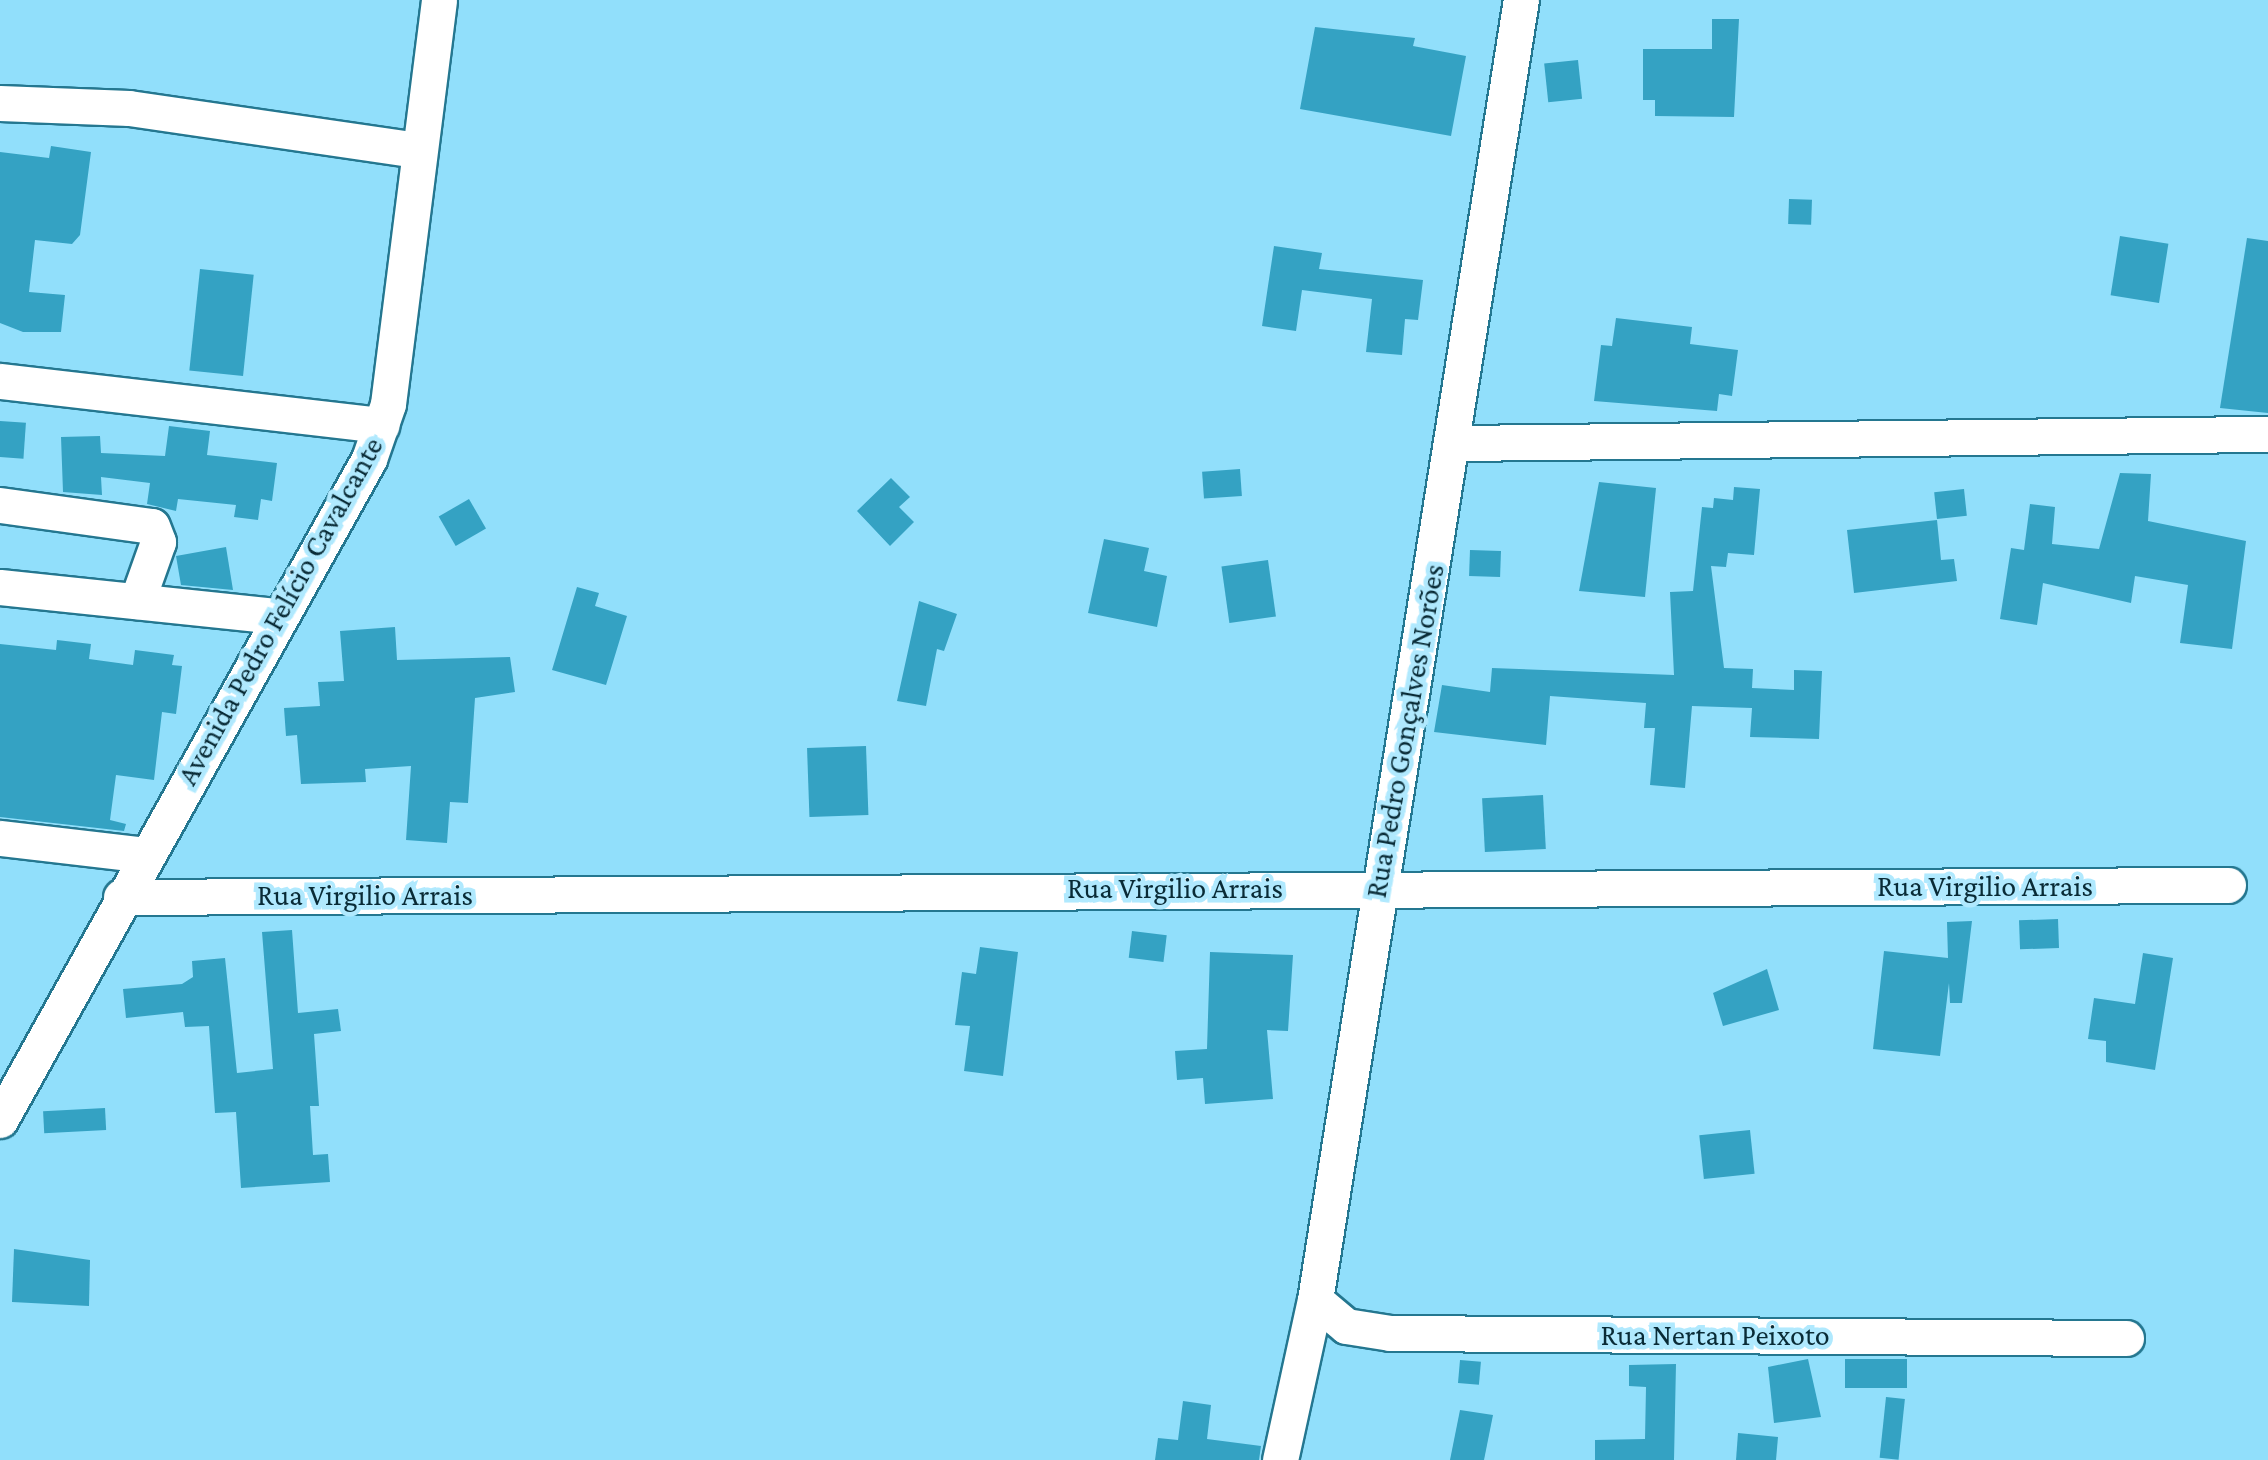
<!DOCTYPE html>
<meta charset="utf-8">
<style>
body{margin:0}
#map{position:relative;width:2268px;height:1460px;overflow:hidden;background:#91dffb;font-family:"Crimson Pro",serif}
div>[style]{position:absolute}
.building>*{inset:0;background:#34a2c3;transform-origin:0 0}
.roads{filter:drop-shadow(2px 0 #247790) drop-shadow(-2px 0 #247790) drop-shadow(0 2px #247790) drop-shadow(0 -2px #247790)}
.minor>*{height:35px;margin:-17.5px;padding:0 17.5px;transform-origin:17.5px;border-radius:17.5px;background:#fff}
span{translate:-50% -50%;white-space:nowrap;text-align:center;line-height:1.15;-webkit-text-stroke:9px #b0e9fe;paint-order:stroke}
.street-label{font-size:30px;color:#092b36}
</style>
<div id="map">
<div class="building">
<div style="clip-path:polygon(1712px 19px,1739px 19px,1734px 117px,1655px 116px,1655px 100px,1643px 100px,1643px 49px,1712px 49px)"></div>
<div style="clip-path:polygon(1315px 27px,1415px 38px,1413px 46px,1466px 56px,1451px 136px,1300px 109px)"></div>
<div style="left:1578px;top:60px;width:39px;height:34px;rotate:84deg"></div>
<div style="clip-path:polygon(51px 146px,91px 152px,80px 235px,72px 244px,35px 240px,29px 292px,65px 295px,61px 332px,23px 332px,0 323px,0 152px,49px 158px)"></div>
<div style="left:1789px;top:199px;width:23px;height:25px;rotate:2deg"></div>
<div style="left:2120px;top:236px;width:49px;height:60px;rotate:9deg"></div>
<div style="clip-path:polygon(2247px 238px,2268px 241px,2268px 413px,2220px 408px)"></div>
<div style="clip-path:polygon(1274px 246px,1322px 253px,1319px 269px,1423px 280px,1418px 320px,1405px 319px,1402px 355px,1366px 352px,1372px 299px,1302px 290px,1296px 331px,1262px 326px)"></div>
<div style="left:200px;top:269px;width:54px;height:102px;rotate:6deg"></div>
<div style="clip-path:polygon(1616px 318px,1692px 327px,1690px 344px,1738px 350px,1732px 396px,1719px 394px,1717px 411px,1594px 401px,1601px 345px,1612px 346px)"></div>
<div style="left:0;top:421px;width:26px;height:36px;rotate:4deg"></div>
<div style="clip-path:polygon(169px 426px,210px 431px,207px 455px,277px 463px,272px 501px,261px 499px,258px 520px,234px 517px,236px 505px,178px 499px,176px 511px,147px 504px,150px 483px,101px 477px,102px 495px,63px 492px,61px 437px,100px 436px,101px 453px,165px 456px)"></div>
<div style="left:1240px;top:469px;width:27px;height:38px;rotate:86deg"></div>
<div style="clip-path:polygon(2120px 473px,2151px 474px,2148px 521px,2246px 541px,2232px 649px,2180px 643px,2188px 585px,2135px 576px,2131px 603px,2043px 583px,2037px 625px,2000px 619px,2011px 548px,2024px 550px,2030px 504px,2055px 507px,2052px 544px,2099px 549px)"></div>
<div style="clip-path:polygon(891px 478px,910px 497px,899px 507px,914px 522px,890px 546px,857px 511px)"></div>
<div style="clip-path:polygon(1599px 482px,1656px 488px,1645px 597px,1579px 591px)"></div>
<div style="clip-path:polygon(1734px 487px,1760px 489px,1754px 555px,1728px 553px,1726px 567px,1711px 566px,1724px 668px,1753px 669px,1752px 688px,1794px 690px,1794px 670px,1822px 671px,1819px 739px,1750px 737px,1752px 708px,1692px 706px,1685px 788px,1650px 785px,1655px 728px,1644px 728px,1646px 703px,1550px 696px,1546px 745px,1434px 732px,1442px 685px,1490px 692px,1492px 668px,1674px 675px,1670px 592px,1693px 591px,1702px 507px,1713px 508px,1714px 498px,1733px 500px)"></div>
<div style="left:1964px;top:489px;width:27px;height:30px;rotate:84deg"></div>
<div style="left:469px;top:499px;width:34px;height:35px;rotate:60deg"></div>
<div style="clip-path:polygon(1937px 520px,1941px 560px,1954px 559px,1957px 581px,1854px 593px,1847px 530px)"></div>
<div style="clip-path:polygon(1104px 539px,1149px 548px,1144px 571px,1167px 576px,1157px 627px,1088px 613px)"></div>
<div style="clip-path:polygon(226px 547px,233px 590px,181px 585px,176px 556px)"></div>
<div style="left:1470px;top:550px;width:31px;height:26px;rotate:2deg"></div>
<div style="left:1268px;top:560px;width:57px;height:47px;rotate:82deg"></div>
<div style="clip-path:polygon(577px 587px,599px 593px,595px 606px,627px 616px,606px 685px,552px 670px)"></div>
<div style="clip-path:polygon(919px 601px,957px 614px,944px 651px,937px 649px,926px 706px,897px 701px)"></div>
<div style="clip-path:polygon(395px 627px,397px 660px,510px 657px,515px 692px,475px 698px,468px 803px,450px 802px,447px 843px,406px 840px,411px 766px,365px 769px,366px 782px,301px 784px,297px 735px,286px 736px,284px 708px,320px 706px,318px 682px,344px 681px,340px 631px)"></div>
<div style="clip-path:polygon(57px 640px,91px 644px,89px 659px,133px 665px,135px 650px,174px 655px,172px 665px,182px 666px,176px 714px,162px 712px,154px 780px,116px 775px,110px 820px,126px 824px,124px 831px,0 817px,0 644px,56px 650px)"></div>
<div style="left:866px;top:746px;width:69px;height:59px;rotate:88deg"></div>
<div style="left:1543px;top:795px;width:54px;height:61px;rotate:87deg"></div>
<div style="left:2058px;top:919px;width:29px;height:39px;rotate:88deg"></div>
<div style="clip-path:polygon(1972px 921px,1962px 1003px,1950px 1003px,1949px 983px,1940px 1056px,1873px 1049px,1884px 951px,1948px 958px,1947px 922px)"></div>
<div style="clip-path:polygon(292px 930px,298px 1013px,338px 1009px,341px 1031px,314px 1034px,319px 1106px,310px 1106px,313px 1155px,328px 1154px,330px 1182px,241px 1188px,236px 1112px,215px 1113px,209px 1026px,185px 1027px,183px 1012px,126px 1018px,123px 989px,182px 984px,193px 977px,192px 961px,225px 958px,237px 1073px,273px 1069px,262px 932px)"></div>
<div style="left:1132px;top:931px;width:35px;height:27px;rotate:7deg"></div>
<div style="clip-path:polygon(980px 947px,1018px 952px,1003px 1076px,964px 1071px,970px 1026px,955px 1025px,962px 972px,976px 974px)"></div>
<div style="clip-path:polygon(1210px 952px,1293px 955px,1288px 1031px,1267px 1030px,1273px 1099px,1205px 1104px,1203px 1078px,1177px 1080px,1175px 1051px,1207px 1049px)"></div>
<div style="clip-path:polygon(2143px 953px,2173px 958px,2155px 1070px,2106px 1062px,2106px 1041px,2088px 1039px,2094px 998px,2135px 1004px)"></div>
<div style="clip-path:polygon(1767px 969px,1779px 1010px,1723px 1026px,1713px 993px)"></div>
<div style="left:105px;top:1108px;width:22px;height:62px;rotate:87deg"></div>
<div style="left:1750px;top:1130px;width:44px;height:51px;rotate:84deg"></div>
<div style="clip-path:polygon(14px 1249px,90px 1260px,89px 1306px,12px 1302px)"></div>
<div style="clip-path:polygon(1808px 1359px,1821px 1417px,1774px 1423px,1768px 1367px)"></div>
<div style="left:1845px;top:1359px;width:62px;height:29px"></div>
<div style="left:1460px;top:1360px;width:21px;height:23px;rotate:5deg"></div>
<div style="clip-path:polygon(1676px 1364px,1674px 1460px,1595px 1460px,1595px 1440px,1645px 1439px,1646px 1387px,1629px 1386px,1629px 1365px)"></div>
<div style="left:1886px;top:1397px;width:19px;height:61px;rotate:6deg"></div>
<div style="clip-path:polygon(1183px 1401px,1211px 1405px,1207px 1439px,1261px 1446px,1259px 1460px,1155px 1460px,1158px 1438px,1178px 1440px)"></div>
<div style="clip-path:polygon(1460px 1410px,1493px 1415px,1484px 1460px,1450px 1460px)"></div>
<div style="clip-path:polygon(1738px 1433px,1778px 1437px,1776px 1460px,1736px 1460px)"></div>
</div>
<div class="roads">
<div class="minor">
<div style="left:0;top:103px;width:129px;rotate:2.2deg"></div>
<div style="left:129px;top:108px;width:292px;rotate:8.3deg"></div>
<div style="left:0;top:381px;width:384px;rotate:6.6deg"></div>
<div style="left:1456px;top:443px;width:812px;rotate:-0.64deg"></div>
<div style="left:0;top:505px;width:153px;rotate:7.9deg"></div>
<div style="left:152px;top:526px;width:17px;rotate:69deg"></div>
<div style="left:158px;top:542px;width:63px;rotate:109.6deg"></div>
<div style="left:0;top:587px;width:279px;rotate:6deg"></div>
<div style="left:0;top:838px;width:148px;rotate:6.6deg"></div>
<div style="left:121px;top:897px;width:2107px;rotate:-0.33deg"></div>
<div style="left:0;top:1120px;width:757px;rotate:-60.83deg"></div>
<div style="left:369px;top:459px;width:58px;rotate:-70.9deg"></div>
<div style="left:388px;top:404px;width:407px;rotate:-82.8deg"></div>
<div style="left:1315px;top:1300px;width:40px;rotate:40deg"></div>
<div style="left:1346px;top:1326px;width:45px;rotate:9deg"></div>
<div style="left:1390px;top:1333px;width:736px;rotate:0.39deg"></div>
<div style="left:1280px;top:1460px;width:164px;rotate:-77.7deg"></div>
<div style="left:1315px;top:1300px;width:1316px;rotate:-81deg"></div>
</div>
</div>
<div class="street-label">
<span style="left:280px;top:611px;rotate:-61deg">Avenida Pedro Felício Cavalcante</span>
<span style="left:1405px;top:731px;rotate:-80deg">Rua Pedro Gonçalves Norões</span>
<span style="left:1985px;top:886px">Rua Virgilio Arrais</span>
<span style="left:1175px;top:888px">Rua Virgilio Arrais</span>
<span style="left:365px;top:895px">Rua Virgilio Arrais</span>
<span style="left:1715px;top:1335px">Rua Nertan Peixoto</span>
</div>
</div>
